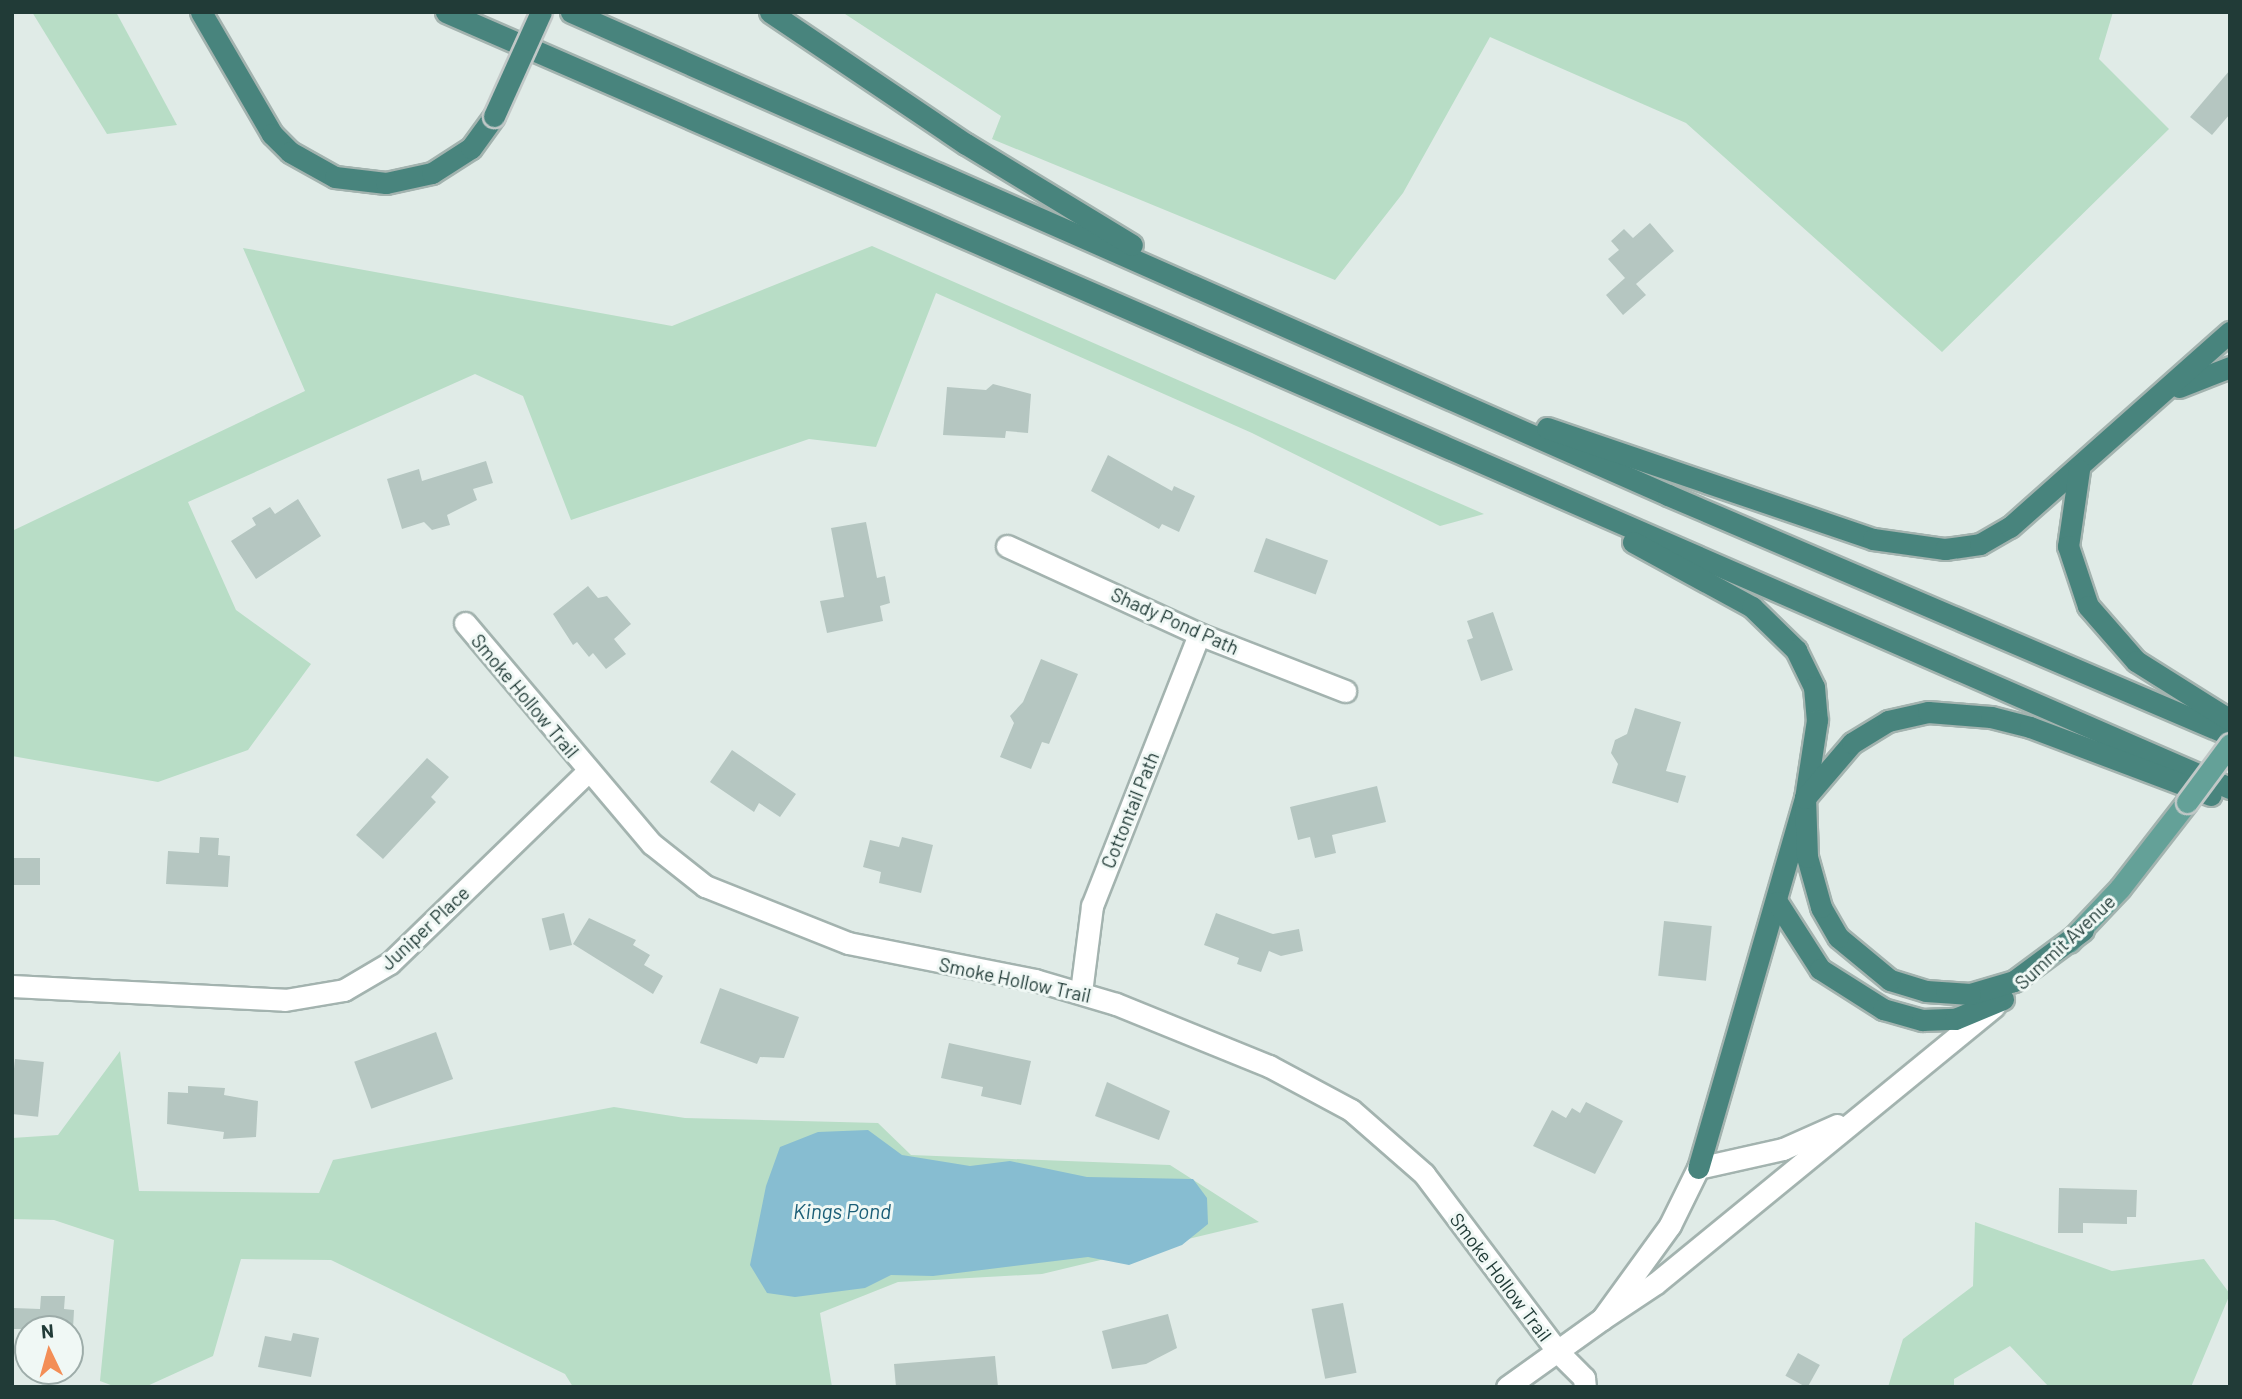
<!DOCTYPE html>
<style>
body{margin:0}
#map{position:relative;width:2242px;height:1399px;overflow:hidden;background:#e0ebe7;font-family:Barlow,sans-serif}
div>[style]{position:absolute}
.green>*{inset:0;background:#b8ddc6}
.water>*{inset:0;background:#87bdd1}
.building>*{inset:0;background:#b5c6c1;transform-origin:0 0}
.roads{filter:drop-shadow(2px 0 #a3b3af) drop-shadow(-2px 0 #a3b3af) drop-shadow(0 2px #a3b3af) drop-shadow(0 -2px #a3b3af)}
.minor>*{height:21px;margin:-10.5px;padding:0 10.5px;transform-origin:10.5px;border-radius:10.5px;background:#fff}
.tertiary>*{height:21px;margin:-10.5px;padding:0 10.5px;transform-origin:10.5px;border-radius:10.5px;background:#fff}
.primary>*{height:21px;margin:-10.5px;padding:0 10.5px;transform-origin:10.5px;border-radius:10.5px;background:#64a198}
.trunk>*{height:21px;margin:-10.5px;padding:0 10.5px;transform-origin:10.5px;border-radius:10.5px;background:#48847d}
.bridges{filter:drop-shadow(2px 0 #c1c8c7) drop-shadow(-2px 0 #c1c8c7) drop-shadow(0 2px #c1c8c7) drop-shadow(0 -2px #c1c8c7)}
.primary-bridge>*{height:21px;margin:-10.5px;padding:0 10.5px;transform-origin:10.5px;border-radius:10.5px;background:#64a198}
.trunk-bridge>*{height:21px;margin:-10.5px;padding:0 10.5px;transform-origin:10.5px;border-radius:10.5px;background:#48847d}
span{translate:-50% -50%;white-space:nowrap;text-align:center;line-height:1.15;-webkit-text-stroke:6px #f0f8f5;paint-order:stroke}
.street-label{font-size:19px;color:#213b37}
.water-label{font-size:21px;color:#1b5e77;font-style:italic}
.frame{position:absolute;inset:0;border:14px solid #213b37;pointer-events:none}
.north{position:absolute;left:14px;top:1315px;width:70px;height:70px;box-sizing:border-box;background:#f0f8f5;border:2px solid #9daca9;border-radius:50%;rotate:355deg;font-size:19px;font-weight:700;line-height:28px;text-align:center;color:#213b37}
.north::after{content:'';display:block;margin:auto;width:24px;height:32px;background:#f38e56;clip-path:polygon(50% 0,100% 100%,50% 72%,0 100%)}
</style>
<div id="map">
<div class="green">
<div style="clip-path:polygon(32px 12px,116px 12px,177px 125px,107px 134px)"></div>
<div style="clip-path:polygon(842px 12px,2113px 12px,2099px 59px,2169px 129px,1942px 352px,1686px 123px,1490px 37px,1403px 193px,1335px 280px,992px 139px,1001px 116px)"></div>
<div style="clip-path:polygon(872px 246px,1484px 514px,1440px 526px,1252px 433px,936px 293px,876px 447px,809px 439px,571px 520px,523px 396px,475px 374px,188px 502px,236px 610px,311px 664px,248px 750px,158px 782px,12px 756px,12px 531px,305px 391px,243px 248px,672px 326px)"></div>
<div style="clip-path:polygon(120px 1051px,139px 1191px,319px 1193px,333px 1160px,614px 1107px,685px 1118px,878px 1123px,911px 1155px,1170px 1165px,1259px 1222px,1042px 1274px,898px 1282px,820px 1313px,832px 1387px,573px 1387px,565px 1374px,331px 1260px,241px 1259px,213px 1356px,145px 1387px,116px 1387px,100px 1381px,114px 1240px,54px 1220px,12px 1219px,12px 1138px,58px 1135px)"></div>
<div style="clip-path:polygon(1975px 1222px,2112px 1271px,2204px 1259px,2230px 1294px,2191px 1387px,2049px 1387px,2010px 1346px,1954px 1379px,1954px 1387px,1888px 1387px,1903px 1339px,1973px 1286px)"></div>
</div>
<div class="water">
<div style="clip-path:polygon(868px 1130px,902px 1155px,970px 1166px,1010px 1161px,1087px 1177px,1193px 1179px,1207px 1198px,1208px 1224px,1182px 1245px,1129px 1265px,1088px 1257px,933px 1276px,891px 1275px,865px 1288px,795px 1297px,767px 1293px,750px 1265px,766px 1186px,780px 1147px,818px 1132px)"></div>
</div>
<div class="building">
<div style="clip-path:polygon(2230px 70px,2230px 114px,2212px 135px,2190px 117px)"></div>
<div style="clip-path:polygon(1650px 223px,1674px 251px,1636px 284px,1646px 295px,1623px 315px,1606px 295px,1625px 278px,1608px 259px,1619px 250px,1611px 241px,1624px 229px,1633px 238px)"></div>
<div style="clip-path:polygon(993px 384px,1031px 394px,1028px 433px,1006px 431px,1005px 438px,943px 435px,947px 387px,986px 390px)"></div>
<div style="clip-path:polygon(1108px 455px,1172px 491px,1174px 486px,1195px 496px,1179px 532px,1162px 524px,1159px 529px,1091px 491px)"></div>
<div style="clip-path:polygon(486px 461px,493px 483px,473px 489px,477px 500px,447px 515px,450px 525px,432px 530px,424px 522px,402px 529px,387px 479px,419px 469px,422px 481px)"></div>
<div style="clip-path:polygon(298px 499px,321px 536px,256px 579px,231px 541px,256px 525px,252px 518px,270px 507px,275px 514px)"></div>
<div style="clip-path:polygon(866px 522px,877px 578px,885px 576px,890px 603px,880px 606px,883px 621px,827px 633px,820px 601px,844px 597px,831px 528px)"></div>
<div style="left:1266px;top:538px;width:66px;height:36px;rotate:20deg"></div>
<div style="clip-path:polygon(588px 586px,598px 598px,607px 596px,631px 624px,614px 639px,626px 654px,606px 669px,593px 653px,589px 657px,577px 642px,573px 645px,553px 614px)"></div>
<div style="clip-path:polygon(1493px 612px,1513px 670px,1481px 681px,1467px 640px,1473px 638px,1467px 621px)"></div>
<div style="clip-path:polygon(1041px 659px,1078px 674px,1049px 744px,1042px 742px,1031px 769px,1000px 757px,1014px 723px,1010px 716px,1023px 702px)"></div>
<div style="clip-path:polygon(1635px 708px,1681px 722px,1666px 771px,1686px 776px,1678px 803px,1612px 783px,1618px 764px,1611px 753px,1615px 740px,1627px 734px)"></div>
<div style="clip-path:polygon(732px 750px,796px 794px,780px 817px,759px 803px,754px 812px,710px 782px)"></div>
<div style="clip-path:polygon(427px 758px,449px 777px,431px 797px,436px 802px,383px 859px,356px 835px)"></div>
<div style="clip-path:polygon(1377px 786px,1386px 822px,1332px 835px,1336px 853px,1315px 858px,1310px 837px,1298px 840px,1290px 807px)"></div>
<div style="clip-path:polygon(200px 837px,219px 838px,218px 855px,230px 856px,228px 887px,166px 884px,168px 851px,199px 853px)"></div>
<div style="clip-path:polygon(902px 837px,933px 845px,921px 893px,879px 883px,881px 872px,863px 867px,870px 840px,899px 847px)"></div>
<div style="left:12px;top:858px;width:28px;height:27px"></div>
<div style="left:564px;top:913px;width:33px;height:23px;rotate:76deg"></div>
<div style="clip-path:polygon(1216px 913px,1273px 934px,1299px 929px,1303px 951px,1281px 956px,1269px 951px,1261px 972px,1237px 964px,1239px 958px,1204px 945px)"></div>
<div style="clip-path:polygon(589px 918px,636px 940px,633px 945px,650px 955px,644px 965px,663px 976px,653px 994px,573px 944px)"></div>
<div style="left:1664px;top:921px;width:48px;height:55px;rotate:6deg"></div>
<div style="clip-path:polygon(720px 988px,799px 1017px,784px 1058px,760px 1057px,757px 1064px,700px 1043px)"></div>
<div style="left:436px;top:1032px;width:50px;height:87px;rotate:70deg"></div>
<div style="clip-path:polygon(949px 1043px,1031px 1061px,1021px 1105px,981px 1096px,983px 1087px,941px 1078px)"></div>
<div style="left:15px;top:1059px;width:29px;height:55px;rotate:6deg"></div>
<div style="clip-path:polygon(1107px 1082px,1170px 1111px,1159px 1140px,1095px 1116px)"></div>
<div style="clip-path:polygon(188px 1086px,225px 1088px,224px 1095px,258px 1101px,256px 1137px,223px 1139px,224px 1132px,167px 1124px,168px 1092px,188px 1093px)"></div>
<div style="clip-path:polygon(1586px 1102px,1623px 1121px,1595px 1174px,1533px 1146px,1552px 1110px,1566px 1118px,1572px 1108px,1580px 1113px)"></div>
<div style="clip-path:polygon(2059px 1188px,2137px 1190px,2136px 1217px,2127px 1217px,2127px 1224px,2083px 1223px,2083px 1233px,2058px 1233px)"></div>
<div style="clip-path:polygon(41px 1296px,65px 1296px,64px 1309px,74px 1310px,73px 1329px,12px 1329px,13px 1308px,40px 1309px)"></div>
<div style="left:1343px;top:1303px;width:71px;height:32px;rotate:79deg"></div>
<div style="clip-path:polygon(1168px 1314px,1177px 1348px,1146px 1364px,1112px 1369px,1102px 1331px)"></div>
<div style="clip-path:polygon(293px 1333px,319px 1338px,311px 1377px,258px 1367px,265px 1336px,291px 1341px)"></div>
<div style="left:1798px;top:1353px;width:25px;height:26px;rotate:29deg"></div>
<div style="clip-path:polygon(995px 1356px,998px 1387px,896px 1387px,894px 1364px)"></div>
</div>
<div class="roads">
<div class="minor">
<div style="left:1007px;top:546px;width:211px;rotate:24.6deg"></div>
<div style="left:1199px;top:634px;width:157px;rotate:21.3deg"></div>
<div style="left:465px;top:623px;width:289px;rotate:49.8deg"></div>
<div style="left:652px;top:844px;width:68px;rotate:38.4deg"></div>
<div style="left:705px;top:886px;width:154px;rotate:21.7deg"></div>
<div style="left:848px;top:943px;width:191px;rotate:11.2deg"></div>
<div style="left:1035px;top:980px;width:84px;rotate:16.5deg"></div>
<div style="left:1116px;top:1004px;width:165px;rotate:22.1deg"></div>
<div style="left:1269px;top:1066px;width:93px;rotate:28.2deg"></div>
<div style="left:1351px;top:1110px;width:97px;rotate:41.2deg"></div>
<div style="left:1424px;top:1174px;width:223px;rotate:53deg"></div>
<div style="left:1558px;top:1352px;width:37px;rotate:45deg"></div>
<div style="left:1584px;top:1378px;width:9px;rotate:84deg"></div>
<div style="left:12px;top:986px;width:273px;rotate:2.9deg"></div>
<div style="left:285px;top:1000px;width:60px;rotate:-9.6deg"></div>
<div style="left:344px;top:990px;width:53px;rotate:-30.4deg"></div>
<div style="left:390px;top:963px;width:276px;rotate:-44.1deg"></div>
<div style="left:1081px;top:992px;width:87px;rotate:-82.7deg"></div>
<div style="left:1092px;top:906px;width:292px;rotate:-68.5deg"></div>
</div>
<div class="tertiary">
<div style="left:1602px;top:1319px;width:65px;rotate:-33.7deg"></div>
<div style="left:1656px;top:1283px;width:437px;rotate:-39.3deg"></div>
<div style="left:1507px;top:1387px;width:117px;rotate:-35.6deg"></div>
<div style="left:1602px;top:1319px;width:116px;rotate:-54.1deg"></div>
<div style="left:1670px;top:1225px;width:64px;rotate:-63.8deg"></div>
<div style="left:1698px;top:1168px;width:87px;rotate:-12.6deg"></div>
<div style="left:1783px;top:1149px;width:59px;rotate:-24deg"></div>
</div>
<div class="primary">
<div style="left:2069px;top:942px;width:74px;rotate:-46.6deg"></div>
<div style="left:2120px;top:888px;width:109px;rotate:-52.1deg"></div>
</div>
<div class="trunk">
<div style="left:201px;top:12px;width:141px;rotate:59.8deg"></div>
<div style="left:272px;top:134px;width:25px;rotate:45deg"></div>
<div style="left:290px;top:152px;width:51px;rotate:29.1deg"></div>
<div style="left:335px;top:177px;width:51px;rotate:6.7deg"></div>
<div style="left:386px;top:183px;width:47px;rotate:-12.3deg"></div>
<div style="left:432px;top:173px;width:46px;rotate:-32.7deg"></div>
<div style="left:471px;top:148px;width:39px;rotate:-54deg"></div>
<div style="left:446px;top:12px;width:1945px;rotate:23.51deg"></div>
<div style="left:571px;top:12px;width:1199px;rotate:23.76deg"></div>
<div style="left:1668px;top:495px;width:611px;rotate:23.12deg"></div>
<div style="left:770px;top:12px;width:236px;rotate:34deg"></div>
<div style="left:966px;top:144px;width:194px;rotate:31.3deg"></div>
<div style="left:2179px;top:387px;width:55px;rotate:-21.4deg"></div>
<div style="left:1547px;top:428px;width:344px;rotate:18.8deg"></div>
<div style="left:1873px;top:539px;width:73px;rotate:7.9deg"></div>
<div style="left:1945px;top:549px;width:35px;rotate:-8deg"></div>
<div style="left:1980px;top:544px;width:34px;rotate:-30deg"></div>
<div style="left:2010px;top:527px;width:294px;rotate:-41.6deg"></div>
<div style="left:2079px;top:470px;width:77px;rotate:98.2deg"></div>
<div style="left:2068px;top:546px;width:63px;rotate:71.6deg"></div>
<div style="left:2088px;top:606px;width:73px;rotate:48.9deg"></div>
<div style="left:2136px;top:661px;width:111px;rotate:32.1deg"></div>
<div style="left:1633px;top:542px;width:136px;rotate:28.6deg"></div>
<div style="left:1752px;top:607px;width:62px;rotate:44.3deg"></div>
<div style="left:1796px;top:650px;width:41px;rotate:64.1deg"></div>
<div style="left:1814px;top:687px;width:33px;rotate:85deg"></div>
<div style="left:1817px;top:720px;width:79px;rotate:98.7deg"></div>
<div style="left:1805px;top:798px;width:385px;rotate:106.1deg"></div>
<div style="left:1777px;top:902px;width:80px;rotate:57.3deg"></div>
<div style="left:1820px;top:969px;width:75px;rotate:32.4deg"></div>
<div style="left:1883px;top:1009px;width:41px;rotate:15.8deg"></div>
<div style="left:1922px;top:1020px;width:33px;rotate:-2deg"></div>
<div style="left:1955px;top:1019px;width:52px;rotate:-22.6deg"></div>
<div style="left:2083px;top:930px;width:86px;rotate:143.5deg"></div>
<div style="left:2014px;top:981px;width:46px;rotate:163.5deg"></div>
<div style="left:1970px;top:994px;width:44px;rotate:-176.1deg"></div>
<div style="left:1926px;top:991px;width:38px;rotate:-163deg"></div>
<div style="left:1890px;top:980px;width:67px;rotate:-140.4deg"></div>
<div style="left:1838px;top:937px;width:34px;rotate:-120deg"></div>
<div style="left:1821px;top:907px;width:52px;rotate:-105.6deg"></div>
<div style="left:1807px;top:857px;width:59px;rotate:-91.9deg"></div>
<div style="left:1805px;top:798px;width:72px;rotate:-49.5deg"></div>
<div style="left:1852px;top:743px;width:42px;rotate:-31.4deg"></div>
<div style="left:1888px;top:721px;width:41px;rotate:-12.7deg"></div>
<div style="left:1928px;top:712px;width:63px;rotate:4.5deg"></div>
<div style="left:1991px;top:717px;width:40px;rotate:14.4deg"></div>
<div style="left:2030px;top:727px;width:193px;rotate:20.6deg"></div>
</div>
</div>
<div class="bridges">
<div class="primary-bridge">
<div style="left:2187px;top:802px;width:72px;rotate:-53.4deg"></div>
</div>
<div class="trunk-bridge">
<div style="left:494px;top:116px;width:114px;rotate:-65.7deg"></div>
</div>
</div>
<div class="street-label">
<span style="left:1175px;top:621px;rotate:24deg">Shady Pond Path</span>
<span style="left:525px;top:696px;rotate:50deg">Smoke Hollow Trail</span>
<span style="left:1130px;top:810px;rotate:-68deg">Cottontail Path</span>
<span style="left:425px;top:928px;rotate:-43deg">Juniper Place</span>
<span style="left:2065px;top:942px;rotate:-43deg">Summit Avenue</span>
<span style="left:1015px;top:980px;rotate:12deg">Smoke Hollow Trail</span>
<span style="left:1501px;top:1277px;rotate:53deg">Smoke Hollow Trail</span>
</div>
<div class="water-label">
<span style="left:842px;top:1211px">Kings Pond</span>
</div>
<div class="frame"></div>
<div class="north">N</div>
</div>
